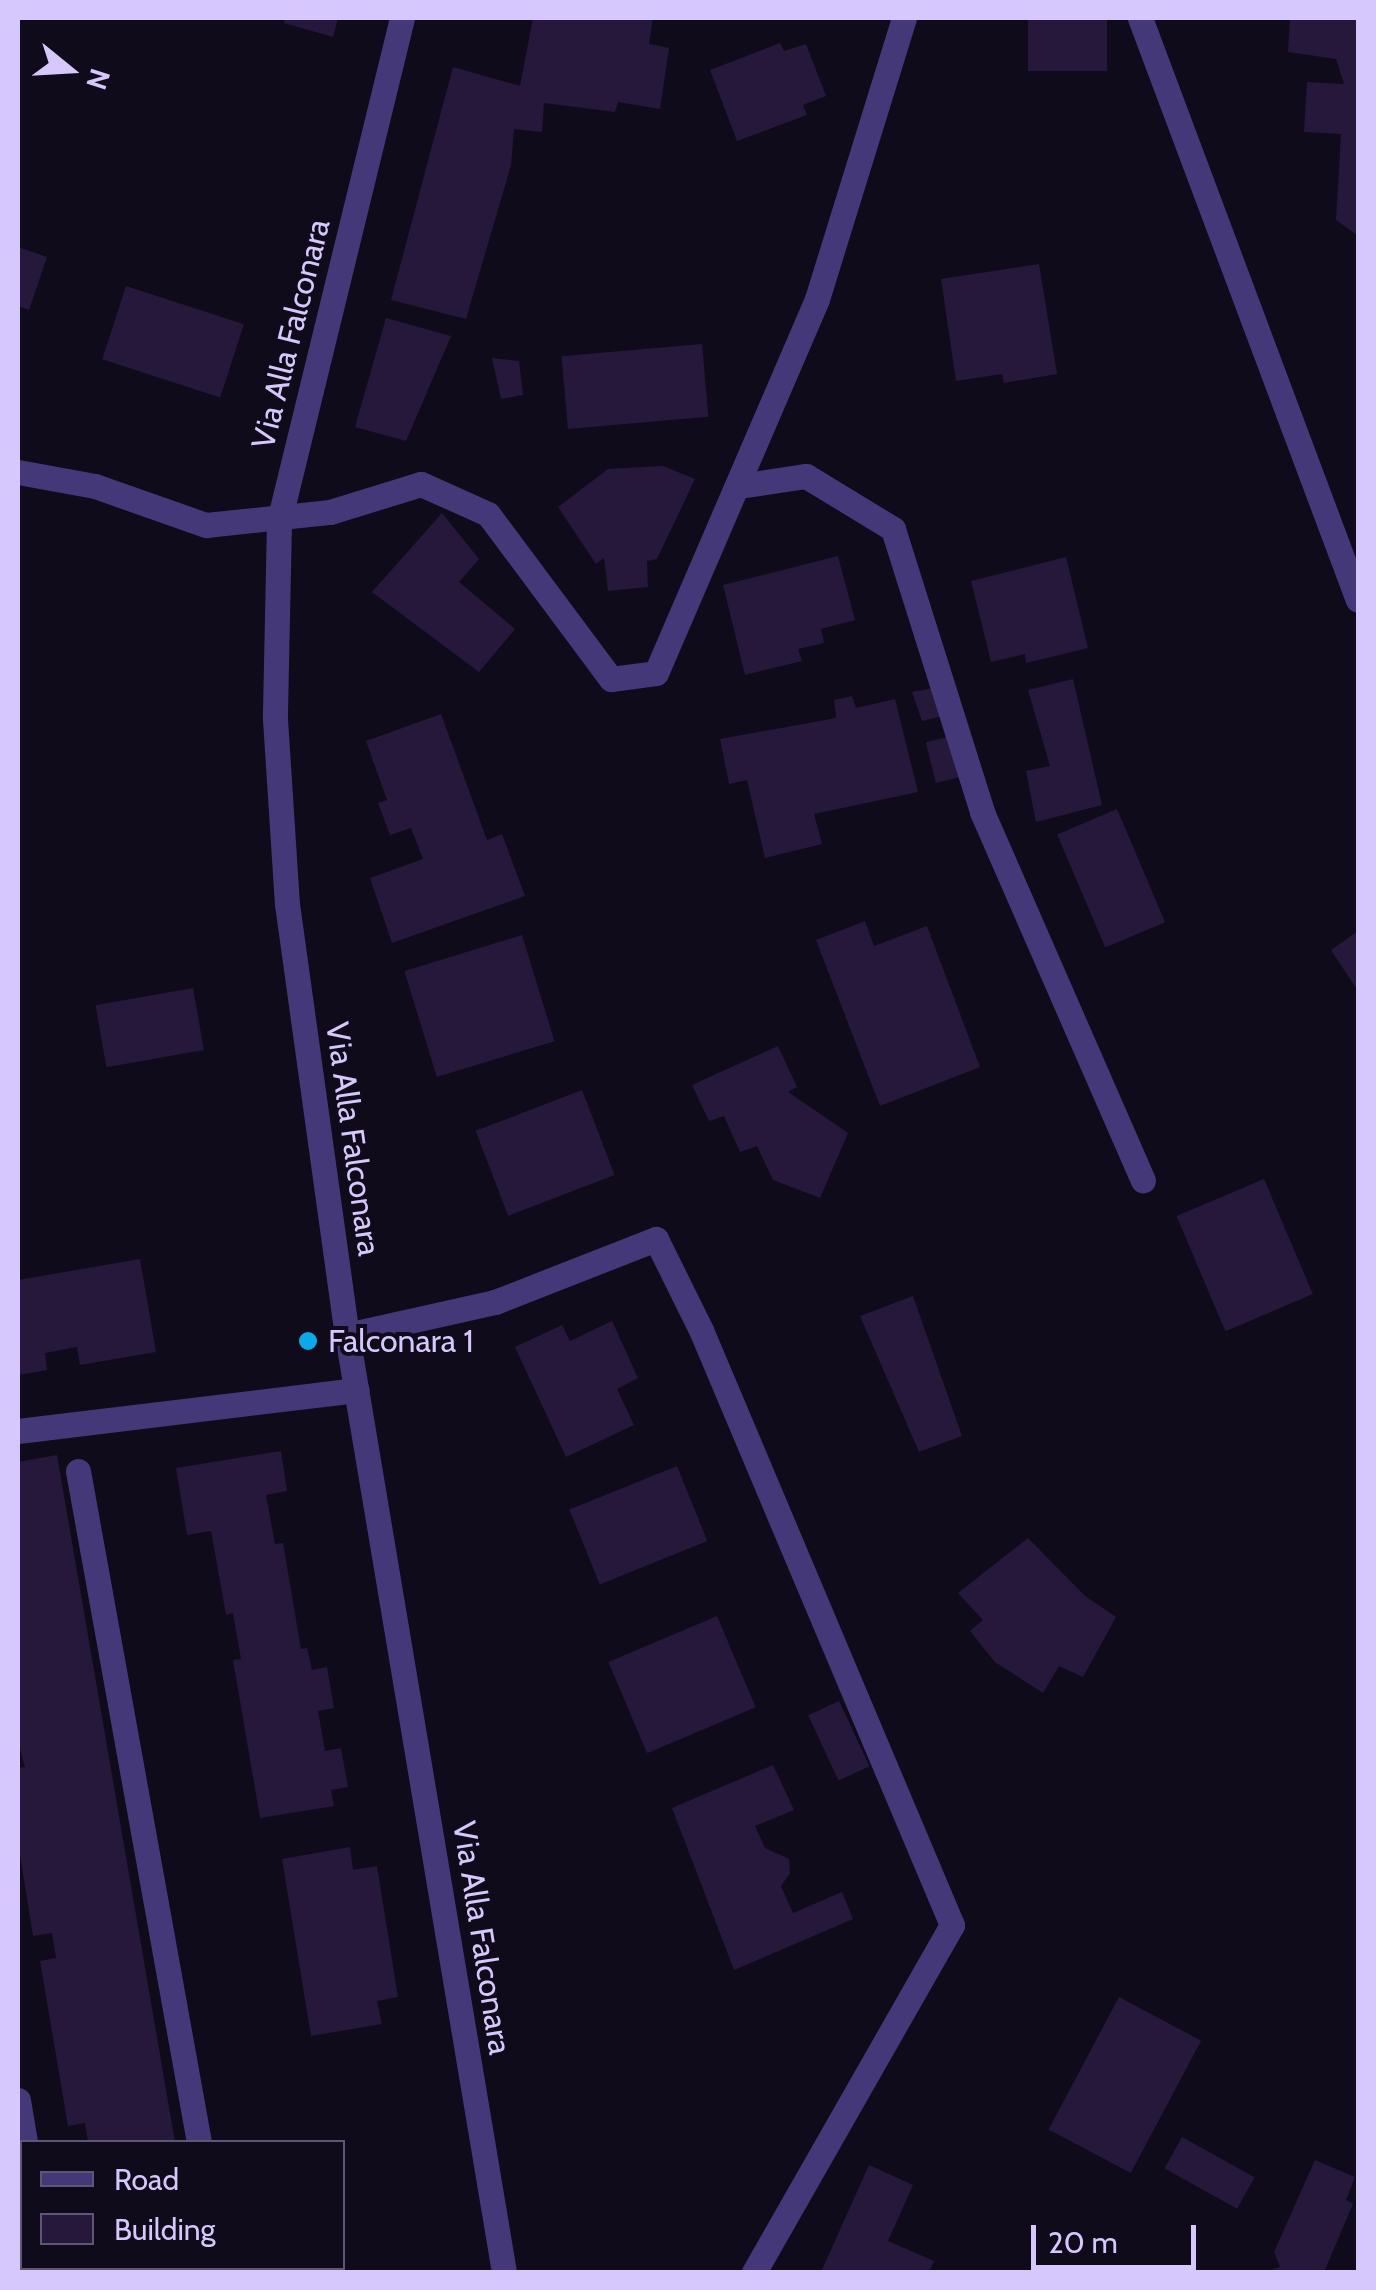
<!DOCTYPE html>
<style>
body{margin:0}
#map{position:relative;width:1376px;height:2290px;overflow:hidden;background:#100b1b;font-family:Cabin,sans-serif}
div>[style]{position:absolute}
.building>*{inset:0;background:#25183b;transform-origin:0 0}
.minor>*{height:25px;margin:-12.5px;padding:0 12.5px;transform-origin:12.5px;border-radius:12.5px;background:#453878}
.tertiary>*{height:25px;margin:-12.5px;padding:0 12.5px;transform-origin:12.5px;border-radius:12.5px;background:#453878}
.dots>*{width:28px;height:28px;translate:-50% -50%;box-sizing:border-box;border:5px solid #100b1b;border-radius:50%}
span{translate:-50% -50%;white-space:nowrap;text-align:center;line-height:1.15;-webkit-text-stroke:8px #100b1b;paint-order:stroke}
.street-label{font-size:32px;color:#d6c7fd}
.poi-label{font-size:32px;color:#d6c7fd}
.left{translate:0 -50%;text-align:left}
.frame{position:absolute;inset:0;border:20px solid #d6c7fd;pointer-events:none}
.legend{position:absolute;left:20px;top:2140px;width:325px;height:130px;box-sizing:border-box;background:#100b1b;border:2px solid #5f5675;margin:0;padding:12px 18px;list-style:none;font-size:30px;color:#d6c7fd}
.legend li{display:flex;align-items:center;gap:20px;height:50px}
.legend b{width:50px;border:2px solid #5f5675}
.north{position:absolute;left:20px;top:20px;width:100px;height:100px;-webkit-text-stroke:8px #100b1b;paint-order:stroke;rotate:108deg;font-size:28px;font-weight:700;line-height:40px;text-align:center;color:#d6c7fd}
.north::after{content:'';display:block;margin:auto;width:35px;height:45px;background:#d6c7fd;clip-path:polygon(50% 0,100% 100%,50% 72%,0 100%)}
.scale{position:absolute;left:1031px;top:2225px;width:165px;height:45px;box-sizing:border-box;border:5px solid #d6c7fd;border-top:0;padding-left:12px;font-size:30px;line-height:35px;white-space:nowrap;color:#d6c7fd;-webkit-text-stroke:8px #100b1b;paint-order:stroke}
</style>
<div id="map">
<div class="building">
<div style="clip-path:polygon(285px 18px,338px 18px,333px 37px,284px 23px)"></div>
<div style="clip-path:polygon(533px 18px,653px 18px,649px 44px,669px 48px,660px 109px,618px 102px,615px 112px,544px 103px,542px 132px,514px 129px,511px 165px,466px 319px,391px 300px,453px 67px,520px 86px)"></div>
<div style="left:1028px;top:18px;width:79px;height:53px"></div>
<div style="clip-path:polygon(1290px 18px,1358px 18px,1358px 236px,1336px 220px,1341px 134px,1304px 132px,1307px 82px,1344px 84px,1336px 59px,1288px 52px)"></div>
<div style="clip-path:polygon(780px 43px,784px 51px,806px 44px,826px 96px,803px 105px,807px 115px,737px 141px,710px 70px)"></div>
<div style="clip-path:polygon(18px 247px,47px 257px,29px 310px,18px 306px)"></div>
<div style="clip-path:polygon(1039px 264px,1057px 374px,1004px 383px,1002px 374px,956px 381px,941px 279px)"></div>
<div style="left:126px;top:286px;width:124px;height:77px;rotate:18deg"></div>
<div style="clip-path:polygon(386px 318px,451px 336px,406px 441px,355px 427px)"></div>
<div style="left:702px;top:344px;width:73px;height:141px;rotate:85deg"></div>
<div style="clip-path:polygon(492px 358px,519px 361px,523px 395px,501px 399px)"></div>
<div style="clip-path:polygon(663px 466px,695px 479px,657px 559px,647px 561px,648px 587px,608px 591px,604px 558px,596px 564px,558px 507px,608px 469px)"></div>
<div style="clip-path:polygon(442px 513px,479px 559px,459px 582px,515px 629px,479px 672px,372px 592px)"></div>
<div style="clip-path:polygon(838px 556px,855px 620px,821px 629px,824px 643px,798px 649px,802px 661px,745px 675px,723px 585px)"></div>
<div style="clip-path:polygon(1066px 557px,1088px 648px,1026px 663px,1025px 654px,991px 662px,971px 581px)"></div>
<div style="clip-path:polygon(1073px 679px,1102px 805px,1036px 822px,1026px 771px,1050px 766px,1028px 690px)"></div>
<div style="clip-path:polygon(944px 686px,952px 714px,922px 721px,912px 692px)"></div>
<div style="clip-path:polygon(852px 696px,856px 708px,895px 699px,918px 792px,814px 814px,822px 844px,765px 858px,747px 780px,729px 784px,720px 739px,836px 718px,834px 700px)"></div>
<div style="clip-path:polygon(441px 714px,487px 840px,502px 834px,525px 896px,392px 943px,370px 878px,423px 859px,411px 828px,390px 835px,378px 803px,387px 800px,366px 741px)"></div>
<div style="left:951px;top:736px;width:42px;height:26px;rotate:76deg"></div>
<div style="left:1117px;top:809px;width:123px;height:65px;rotate:67deg"></div>
<div style="clip-path:polygon(865px 921px,874px 946px,927px 926px,980px 1067px,880px 1106px,816px 940px)"></div>
<div style="clip-path:polygon(1358px 931px,1358px 991px,1331px 950px)"></div>
<div style="left:522px;top:935px;width:111px;height:123px;rotate:73deg"></div>
<div style="left:193px;top:988px;width:63px;height:99px;rotate:80deg"></div>
<div style="clip-path:polygon(778px 1046px,797px 1087px,788px 1092px,848px 1133px,820px 1198px,773px 1180px,757px 1146px,740px 1152px,724px 1116px,709px 1121px,692px 1085px)"></div>
<div style="left:582px;top:1090px;width:91px;height:114px;rotate:69deg"></div>
<div style="left:1264px;top:1179px;width:125px;height:95px;rotate:67deg"></div>
<div style="clip-path:polygon(140px 1259px,156px 1352px,80px 1365px,77px 1347px,45px 1353px,47px 1370px,18px 1375px,18px 1280px)"></div>
<div style="clip-path:polygon(913px 1296px,962px 1436px,919px 1452px,860px 1316px)"></div>
<div style="clip-path:polygon(612px 1321px,638px 1378px,617px 1389px,634px 1425px,566px 1457px,515px 1347px,562px 1325px,570px 1341px)"></div>
<div style="clip-path:polygon(281px 1451px,287px 1491px,266px 1495px,275px 1544px,283px 1543px,301px 1649px,307px 1648px,312px 1670px,327px 1667px,334px 1708px,318px 1711px,325px 1751px,341px 1748px,348px 1787px,331px 1790px,334px 1806px,260px 1818px,233px 1660px,241px 1659px,233px 1613px,226px 1615px,211px 1531px,187px 1535px,176px 1468px)"></div>
<div style="clip-path:polygon(57px 1455px,175px 2142px,88px 2142px,85px 2123px,68px 2126px,40px 1961px,56px 1958px,52px 1933px,33px 1936px,18px 1842px,18px 1768px,25px 1767px,18px 1742px,18px 1462px)"></div>
<div style="left:677px;top:1466px;width:81px;height:116px;rotate:68deg"></div>
<div style="clip-path:polygon(1028px 1538px,1085px 1596px,1116px 1617px,1083px 1677px,1059px 1666px,1043px 1693px,995px 1662px,970px 1631px,983px 1620px,958px 1593px)"></div>
<div style="left:717px;top:1616px;width:99px;height:118px;rotate:67deg"></div>
<div style="left:839px;top:1701px;width:72px;height:34px;rotate:65deg"></div>
<div style="clip-path:polygon(773px 1765px,794px 1810px,755px 1826px,765px 1848px,789px 1859px,790px 1873px,781px 1886px,793px 1913px,842px 1892px,853px 1919px,734px 1970px,672px 1808px)"></div>
<div style="clip-path:polygon(350px 1847px,353px 1870px,377px 1866px,398px 1997px,377px 2001px,382px 2024px,311px 2036px,282px 1859px)"></div>
<div style="left:1119px;top:1997px;width:93px;height:150px;rotate:28deg"></div>
<div style="left:1182px;top:2137px;width:83px;height:36px;rotate:29deg"></div>
<div style="clip-path:polygon(1315px 2160px,1355px 2177px,1346px 2200px,1353px 2204px,1324px 2272px,1265px 2272px,1280px 2267px,1274px 2252px)"></div>
<div style="clip-path:polygon(869px 2165px,913px 2185px,888px 2241px,934px 2261px,929px 2272px,821px 2272px)"></div>
</div>
<div class="minor">
<div style="left:1140px;top:18px;width:621px;rotate:69.47deg"></div>
<div style="left:18px;top:472px;width:78px;rotate:10.3deg"></div>
<div style="left:95px;top:486px;width:118px;rotate:19.4deg"></div>
<div style="left:206px;top:525px;width:125px;rotate:-6deg"></div>
<div style="left:330px;top:512px;width:95px;rotate:-17.1deg"></div>
<div style="left:421px;top:484px;width:73px;rotate:24.1deg"></div>
<div style="left:488px;top:514px;width:206px;rotate:53.3deg"></div>
<div style="left:611px;top:679px;width:45px;rotate:-7.6deg"></div>
<div style="left:656px;top:673px;width:407px;rotate:-66.7deg"></div>
<div style="left:817px;top:299px;width:294px;rotate:-72.8deg"></div>
<div style="left:739px;top:486px;width:68px;rotate:-8.5deg"></div>
<div style="left:806px;top:476px;width:102px;rotate:31.3deg"></div>
<div style="left:893px;top:529px;width:297px;rotate:72.5deg"></div>
<div style="left:982px;top:812px;width:402px;rotate:66.4deg"></div>
<div style="left:347px;top:1335px;width:152px;rotate:-12.6deg"></div>
<div style="left:495px;top:1302px;width:173px;rotate:-21.4deg"></div>
<div style="left:656px;top:1239px;width:102px;rotate:63.7deg"></div>
<div style="left:701px;top:1330px;width:646px;rotate:67.13deg"></div>
<div style="left:952px;top:1925px;width:400px;rotate:119.7deg"></div>
<div style="left:18px;top:1431px;width:341px;rotate:-6.9deg"></div>
<div style="left:78px;top:1471px;width:682px;rotate:79.78deg"></div>
<div style="left:18px;top:2100px;width:43px;rotate:80.5deg"></div>
<div style="left:18px;top:2190px;width:11px;rotate:-68deg"></div>
<div style="left:196px;top:2272px;width:4px;rotate:-63deg"></div>
</div>
<div class="tertiary">
<div style="left:402px;top:18px;width:518px;rotate:103.74deg"></div>
<div style="left:279px;top:521px;width:198px;rotate:91.2deg"></div>
<div style="left:275px;top:719px;width:185px;rotate:86.3deg"></div>
<div style="left:287px;top:904px;width:435px;rotate:82.1deg"></div>
<div style="left:347px;top:1335px;width:950px;rotate:80.49deg"></div>
</div>
<div class="dots">
<div style="left:308px;top:1341px;background:#08abe8"></div>
</div>
<div class="street-label">
<span style="left:291px;top:334px;rotate:-76deg">Via Alla Falconara</span>
<span style="left:353px;top:1139px;rotate:82deg">Via Alla Falconara</span>
<span style="left:482px;top:1938px;rotate:81deg">Via Alla Falconara</span>
</div>
<div class="poi-label">
<span class="left" style="left:328px;top:1341px">Falconara 1</span>
</div>
<div class="frame"></div>
<ul class="legend">
<li><b style="height:12px;background:#453878"></b>Road</li>
<li><b style="height:28px;background:#25183b"></b>Building</li>
</ul>
<div class="north">N</div>
<div class="scale">20 m</div>
</div>
